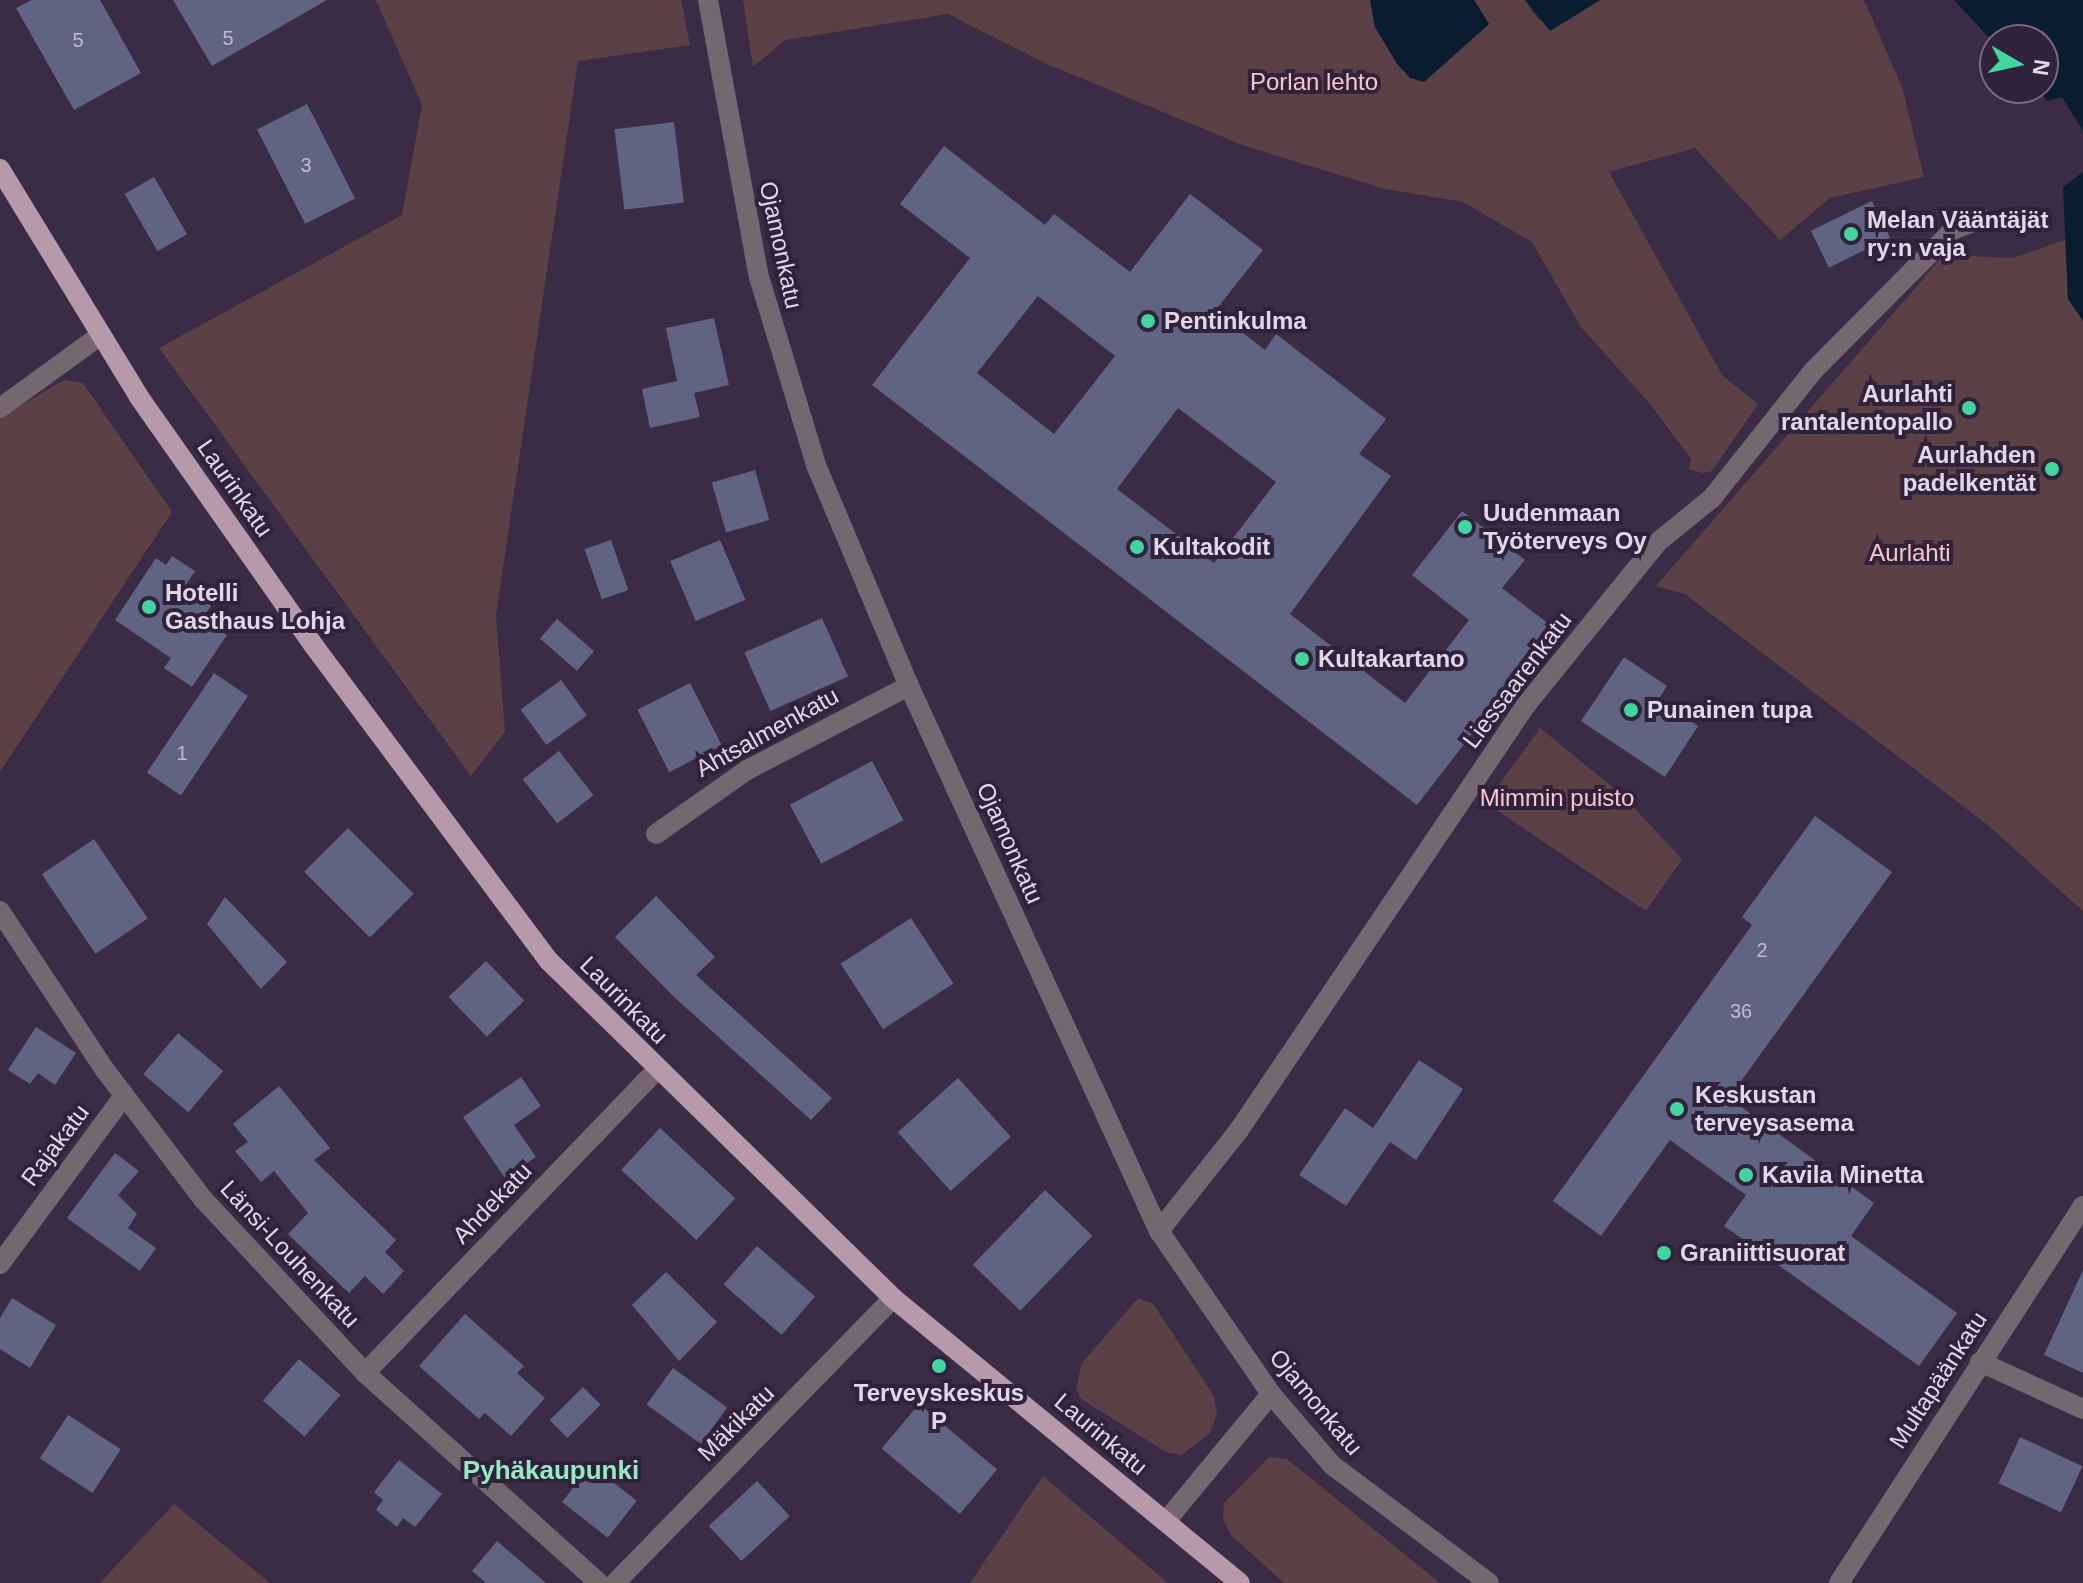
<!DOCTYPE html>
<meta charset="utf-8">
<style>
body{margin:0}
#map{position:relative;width:2083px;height:1583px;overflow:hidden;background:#3b2c45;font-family:Helvetica,sans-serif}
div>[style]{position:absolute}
.green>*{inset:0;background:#5b4145}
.water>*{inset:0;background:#0a1c30}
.building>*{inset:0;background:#616382;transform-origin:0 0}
.minor>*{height:20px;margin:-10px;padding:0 10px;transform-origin:10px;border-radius:10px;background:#75676f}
.major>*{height:20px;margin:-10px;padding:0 10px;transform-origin:10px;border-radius:10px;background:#b699ab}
.dots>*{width:22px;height:22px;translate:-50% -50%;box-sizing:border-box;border:4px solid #31223b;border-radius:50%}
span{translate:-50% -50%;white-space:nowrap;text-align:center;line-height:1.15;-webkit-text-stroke:8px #31223b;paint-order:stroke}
.number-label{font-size:20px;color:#c0bace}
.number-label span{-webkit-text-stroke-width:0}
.park-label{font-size:24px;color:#fac6cd}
.poi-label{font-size:24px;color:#e0d7e7;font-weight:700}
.left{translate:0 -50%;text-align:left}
.right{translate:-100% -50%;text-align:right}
.street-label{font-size:24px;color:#e0d7e7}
.neighbourhood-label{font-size:26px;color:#93eac3;font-weight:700}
.north{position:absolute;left:1979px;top:24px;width:80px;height:80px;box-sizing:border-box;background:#31223b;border:2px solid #776a80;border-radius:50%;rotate:99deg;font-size:22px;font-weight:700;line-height:32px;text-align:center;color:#e0d7e7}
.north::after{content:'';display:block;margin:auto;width:28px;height:36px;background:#44d49f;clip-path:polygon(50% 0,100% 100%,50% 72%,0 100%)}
</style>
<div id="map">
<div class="green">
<div style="clip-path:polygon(376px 0,681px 0,690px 45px,578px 61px,496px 615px,505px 732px,471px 776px,159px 348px,402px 215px,422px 105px)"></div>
<div style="clip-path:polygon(743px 0,1370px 0,1375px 27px,1424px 82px,1489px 24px,1474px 0,1525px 0,1538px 19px,1564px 23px,1600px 0,1864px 0,1902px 87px,1924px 177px,1830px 198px,1780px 240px,1695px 148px,1609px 172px,1722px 375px,1758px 404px,1712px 471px,1703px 473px,1689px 469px,1691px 459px,1651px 405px,1581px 327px,1532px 242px,1463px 202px,1385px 189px,1245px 146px,1047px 64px,948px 14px,785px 40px,753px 67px)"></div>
<div style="clip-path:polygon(2065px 240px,2068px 299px,2083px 321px,2083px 911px,1989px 826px,1685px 594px,1656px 586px,1944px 255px,2013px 258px)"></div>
<div style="clip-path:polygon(64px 380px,83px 383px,172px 512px,0 772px,0 418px)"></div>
<div style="clip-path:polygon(1540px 728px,1621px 794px,1682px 859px,1646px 911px,1486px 803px)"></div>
<div style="clip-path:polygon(1138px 1298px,1153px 1304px,1214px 1396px,1217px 1414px,1209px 1434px,1181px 1455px,1166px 1452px,1081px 1399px,1076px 1388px,1082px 1363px)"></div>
<div style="clip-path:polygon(1269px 1457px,1287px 1459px,1440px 1583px,1284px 1583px,1231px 1535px,1223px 1519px,1224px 1503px)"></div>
<div style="clip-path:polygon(1043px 1476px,1168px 1583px,970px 1583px)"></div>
<div style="clip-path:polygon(174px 1504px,270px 1583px,100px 1583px)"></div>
</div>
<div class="water">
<div style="clip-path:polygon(1370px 0,1474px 0,1489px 24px,1424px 82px,1410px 78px,1397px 64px,1375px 27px)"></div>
<div style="clip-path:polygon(1525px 0,1600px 0,1550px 31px)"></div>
<div style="clip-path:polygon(1954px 0,2083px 0,2083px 131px,2062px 97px,2047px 101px,2036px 88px,2043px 88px,2043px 40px,1995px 44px)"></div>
<div style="clip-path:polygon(2083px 172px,2083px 321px,2068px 299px,2063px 187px)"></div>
</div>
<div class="building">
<div style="clip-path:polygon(32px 0,100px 0,141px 73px,74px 110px,16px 8px)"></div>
<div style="clip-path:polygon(173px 0,327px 0,212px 66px)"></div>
<div style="left:307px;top:104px;width:106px;height:56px;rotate:63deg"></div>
<div style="left:674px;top:122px;width:81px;height:60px;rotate:83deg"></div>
<div style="clip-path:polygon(evenodd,944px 146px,1045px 225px,1054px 214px,1130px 272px,1190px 194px,1263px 250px,1215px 311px,1265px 350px,1276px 334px,1386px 419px,1359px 454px,1391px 476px,1290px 614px,1405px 703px,1469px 620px,1412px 575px,1462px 511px,1525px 560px,1502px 588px,1554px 628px,1417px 805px,872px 385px,970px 258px,900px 204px,944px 146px,1038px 296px,1115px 356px,1054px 434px,977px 373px,1038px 296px,944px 146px,1178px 408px,1276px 482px,1214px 563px,1117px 489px,1178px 408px)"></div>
<div style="left:154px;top:177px;width:66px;height:34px;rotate:60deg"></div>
<div style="left:1872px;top:201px;width:41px;height:68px;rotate:64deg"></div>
<div style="clip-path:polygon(714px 318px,729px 385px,694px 393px,700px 417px,650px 428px,642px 389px,677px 381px,666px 328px)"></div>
<div style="left:755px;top:470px;width:52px;height:45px;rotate:74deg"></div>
<div style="left:611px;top:540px;width:53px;height:28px;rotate:71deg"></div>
<div style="left:720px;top:540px;width:65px;height:54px;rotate:67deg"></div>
<div style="clip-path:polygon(172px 556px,195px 571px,185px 586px,212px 604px,202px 619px,227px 635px,192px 687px,164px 668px,171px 658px,115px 620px,156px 558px,166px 565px)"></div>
<div style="left:822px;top:618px;width:64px;height:85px;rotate:66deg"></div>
<div style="left:557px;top:619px;width:49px;height:26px;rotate:41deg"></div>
<div style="clip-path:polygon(1624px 657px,1667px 686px,1658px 700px,1698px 726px,1665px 777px,1581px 721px)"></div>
<div style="left:214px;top:673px;width:41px;height:120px;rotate:34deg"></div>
<div style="left:561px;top:680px;width:44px;height:50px;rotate:54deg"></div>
<div style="left:690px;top:683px;width:70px;height:59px;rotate:63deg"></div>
<div style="left:559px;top:751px;width:56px;height:46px;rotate:52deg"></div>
<div style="left:872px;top:761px;width:67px;height:93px;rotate:62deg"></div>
<div style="clip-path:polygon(1815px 816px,1892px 872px,1729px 1098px,1874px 1203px,1851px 1236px,1957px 1313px,1919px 1366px,1724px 1226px,1746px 1195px,1670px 1140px,1601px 1236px,1553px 1201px,1752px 925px,1742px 917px)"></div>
<div style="left:348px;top:828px;width:93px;height:62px;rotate:45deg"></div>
<div style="left:94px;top:839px;width:96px;height:63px;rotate:56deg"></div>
<div style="clip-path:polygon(656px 896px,715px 957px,696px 975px,832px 1098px,811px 1120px,674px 997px,615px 937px)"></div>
<div style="clip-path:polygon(225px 897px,287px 962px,261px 989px,207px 924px)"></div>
<div style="left:911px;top:918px;width:78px;height:84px;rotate:57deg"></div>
<div style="left:486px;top:961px;width:55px;height:52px;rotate:46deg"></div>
<div style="clip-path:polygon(36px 1027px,76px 1053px,55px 1085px,38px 1073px,30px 1084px,8px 1070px)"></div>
<div style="left:178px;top:1033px;width:59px;height:54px;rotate:40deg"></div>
<div style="clip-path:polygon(1419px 1060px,1463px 1089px,1416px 1160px,1390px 1142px,1346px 1206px,1299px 1175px,1345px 1108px,1373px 1128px)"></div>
<div style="clip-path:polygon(521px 1077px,541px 1106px,514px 1125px,536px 1157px,505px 1178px,463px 1117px)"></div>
<div style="left:958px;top:1078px;width:79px;height:81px;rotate:48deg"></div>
<div style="clip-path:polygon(279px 1086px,330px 1148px,314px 1160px,396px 1240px,385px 1252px,404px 1271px,383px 1294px,365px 1276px,349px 1293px,288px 1234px,308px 1213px,274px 1171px,261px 1182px,235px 1151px,248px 1142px,233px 1124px)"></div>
<div style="left:660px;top:1128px;width:103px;height:57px;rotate:43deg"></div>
<div style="clip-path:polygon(115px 1153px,139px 1171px,118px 1195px,137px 1214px,128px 1228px,156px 1248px,140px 1271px,67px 1218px)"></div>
<div style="left:1045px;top:1190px;width:66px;height:104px;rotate:44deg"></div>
<div style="left:757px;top:1246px;width:77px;height:51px;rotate:41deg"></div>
<div style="clip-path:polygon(2083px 1270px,2083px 1373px,2044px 1355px)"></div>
<div style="clip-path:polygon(666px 1272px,717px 1322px,679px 1361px,632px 1305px)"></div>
<div style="clip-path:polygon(12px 1298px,56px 1325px,30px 1368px,0 1349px,0 1318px)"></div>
<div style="clip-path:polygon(465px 1314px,524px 1366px,517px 1373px,545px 1398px,511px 1436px,485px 1413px,479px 1419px,419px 1366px)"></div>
<div style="left:299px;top:1359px;width:55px;height:55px;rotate:41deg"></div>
<div style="left:673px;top:1368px;width:67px;height:45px;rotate:36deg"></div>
<div style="left:583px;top:1387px;width:25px;height:47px;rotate:45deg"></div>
<div style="left:919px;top:1404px;width:102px;height:58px;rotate:40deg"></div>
<div style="left:68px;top:1415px;width:63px;height:52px;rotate:33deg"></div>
<div style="left:2020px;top:1437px;width:69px;height:51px;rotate:25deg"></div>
<div style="clip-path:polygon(399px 1460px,442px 1494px,415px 1527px,403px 1518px,397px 1527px,376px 1510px,383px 1500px,374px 1492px)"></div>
<div style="left:591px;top:1465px;width:58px;height:47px;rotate:38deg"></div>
<div style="left:757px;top:1481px;width:48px;height:66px;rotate:47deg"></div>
<div style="clip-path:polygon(497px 1541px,546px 1583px,486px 1583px,472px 1571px)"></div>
</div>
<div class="minor">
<div style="left:708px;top:0;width:282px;rotate:79.6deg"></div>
<div style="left:759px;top:277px;width:196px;rotate:73.1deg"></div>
<div style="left:816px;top:465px;width:240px;rotate:67.2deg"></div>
<div style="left:909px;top:686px;width:600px;rotate:65.36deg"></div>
<div style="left:1159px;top:1231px;width:198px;rotate:55.5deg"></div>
<div style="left:1271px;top:1394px;width:94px;rotate:49.3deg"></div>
<div style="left:1332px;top:1465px;width:196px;rotate:36.9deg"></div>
<div style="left:0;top:408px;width:125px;rotate:-35.9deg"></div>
<div style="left:656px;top:834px;width:111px;rotate:-35.1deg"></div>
<div style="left:747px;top:770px;width:182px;rotate:-27.4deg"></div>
<div style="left:0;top:911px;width:191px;rotate:56.6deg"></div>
<div style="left:105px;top:1070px;width:162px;rotate:52.8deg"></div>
<div style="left:203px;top:1199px;width:238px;rotate:47deg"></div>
<div style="left:365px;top:1373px;width:314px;rotate:41.9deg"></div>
<div style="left:1159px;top:1231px;width:129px;rotate:-51.6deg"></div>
<div style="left:1239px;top:1130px;width:513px;rotate:-55.97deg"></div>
<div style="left:1526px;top:705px;width:210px;rotate:-51deg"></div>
<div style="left:1658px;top:542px;width:70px;rotate:-39.2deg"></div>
<div style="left:1712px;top:498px;width:162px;rotate:-51.5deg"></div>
<div style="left:1813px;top:371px;width:200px;rotate:-45.2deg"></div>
<div style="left:1954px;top:229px;width:30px;rotate:-20deg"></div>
<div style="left:0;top:1264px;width:209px;rotate:-53.6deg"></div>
<div style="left:1980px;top:1362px;width:113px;rotate:24.5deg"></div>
<div style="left:365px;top:1373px;width:421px;rotate:-46.1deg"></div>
<div style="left:1166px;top:1521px;width:165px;rotate:-50.4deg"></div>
<div style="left:615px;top:1583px;width:398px;rotate:-45.7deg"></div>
<div style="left:1839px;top:1583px;width:449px;rotate:-57.1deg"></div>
</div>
<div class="major">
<div style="left:0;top:169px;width:267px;rotate:58.6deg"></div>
<div style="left:139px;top:397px;width:304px;rotate:54.9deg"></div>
<div style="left:314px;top:646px;width:393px;rotate:53.3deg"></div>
<div style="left:549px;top:961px;width:482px;rotate:44.4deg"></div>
<div style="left:893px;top:1298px;width:449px;rotate:39.4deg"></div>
</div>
<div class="dots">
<div style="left:1851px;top:234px;background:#44d49f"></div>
<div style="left:1148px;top:321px;background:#44d49f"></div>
<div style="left:1969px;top:408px;background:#44d49f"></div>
<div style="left:2052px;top:469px;background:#44d49f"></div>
<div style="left:1465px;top:527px;background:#44d49f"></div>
<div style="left:1137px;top:547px;background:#44d49f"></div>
<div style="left:149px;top:607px;background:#44d49f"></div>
<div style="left:1302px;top:659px;background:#44d49f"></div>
<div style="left:1631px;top:710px;background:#44d49f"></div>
<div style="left:1677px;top:1109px;background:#44d49f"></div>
<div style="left:1746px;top:1175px;background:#44d49f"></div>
<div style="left:1664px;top:1253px;background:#44d49f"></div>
<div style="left:939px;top:1366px;background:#44d49f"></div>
</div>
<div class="number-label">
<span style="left:228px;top:38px">5</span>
<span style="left:78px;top:40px">5</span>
<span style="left:306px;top:165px">3</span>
<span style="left:182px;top:753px">1</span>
<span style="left:1762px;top:950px">2</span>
<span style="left:1741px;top:1011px">36</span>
</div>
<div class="park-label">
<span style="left:1314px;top:82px">Porlan lehto</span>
<span style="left:1910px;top:553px">Aurlahti</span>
<span style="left:1557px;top:798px">Mimmin puisto</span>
</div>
<div class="poi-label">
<span class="left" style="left:1867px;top:234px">Melan Vääntäjät<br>ry:n vaja</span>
<span class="left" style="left:1164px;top:321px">Pentinkulma</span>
<span class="right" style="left:1953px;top:408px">Aurlahti<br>rantalentopallo</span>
<span class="right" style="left:2036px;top:469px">Aurlahden<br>padelkentät</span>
<span class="left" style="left:1483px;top:527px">Uudenmaan<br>Työterveys Oy</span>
<span class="left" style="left:1153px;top:547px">Kultakodit</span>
<span class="left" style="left:165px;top:607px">Hotelli<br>Gasthaus Lohja</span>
<span class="left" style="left:1318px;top:659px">Kultakartano</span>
<span class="left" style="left:1647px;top:710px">Punainen tupa</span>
<span class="left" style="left:1695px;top:1109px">Keskustan<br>terveysasema</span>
<span class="left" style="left:1762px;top:1175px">Kavila Minetta</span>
<span class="left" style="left:1680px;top:1253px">Graniittisuorat</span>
<span style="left:939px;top:1407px">Terveyskeskus<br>P</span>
</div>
<div class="street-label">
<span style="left:781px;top:245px;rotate:78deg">Ojamonkatu</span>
<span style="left:235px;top:488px;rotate:55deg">Laurinkatu</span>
<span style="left:1517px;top:680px;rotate:-53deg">Liessaarenkatu</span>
<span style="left:767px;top:732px;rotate:-29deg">Ahtsalmenkatu</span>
<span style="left:1010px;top:843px;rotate:66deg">Ojamonkatu</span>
<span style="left:624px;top:1000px;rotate:45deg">Laurinkatu</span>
<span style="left:55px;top:1145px;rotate:-53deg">Rajakatu</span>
<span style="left:492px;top:1203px;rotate:-46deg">Ahdekatu</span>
<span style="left:290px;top:1254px;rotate:47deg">Länsi-Louhenkatu</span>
<span style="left:1938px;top:1380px;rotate:-57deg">Multapäänkatu</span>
<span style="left:1316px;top:1402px;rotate:50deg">Ojamonkatu</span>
<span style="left:736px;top:1423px;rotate:-45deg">Mäkikatu</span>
<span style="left:1101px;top:1434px;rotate:40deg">Laurinkatu</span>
</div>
<div class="neighbourhood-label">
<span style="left:551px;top:1471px">Pyhäkaupunki</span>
</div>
<div class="north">N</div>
</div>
